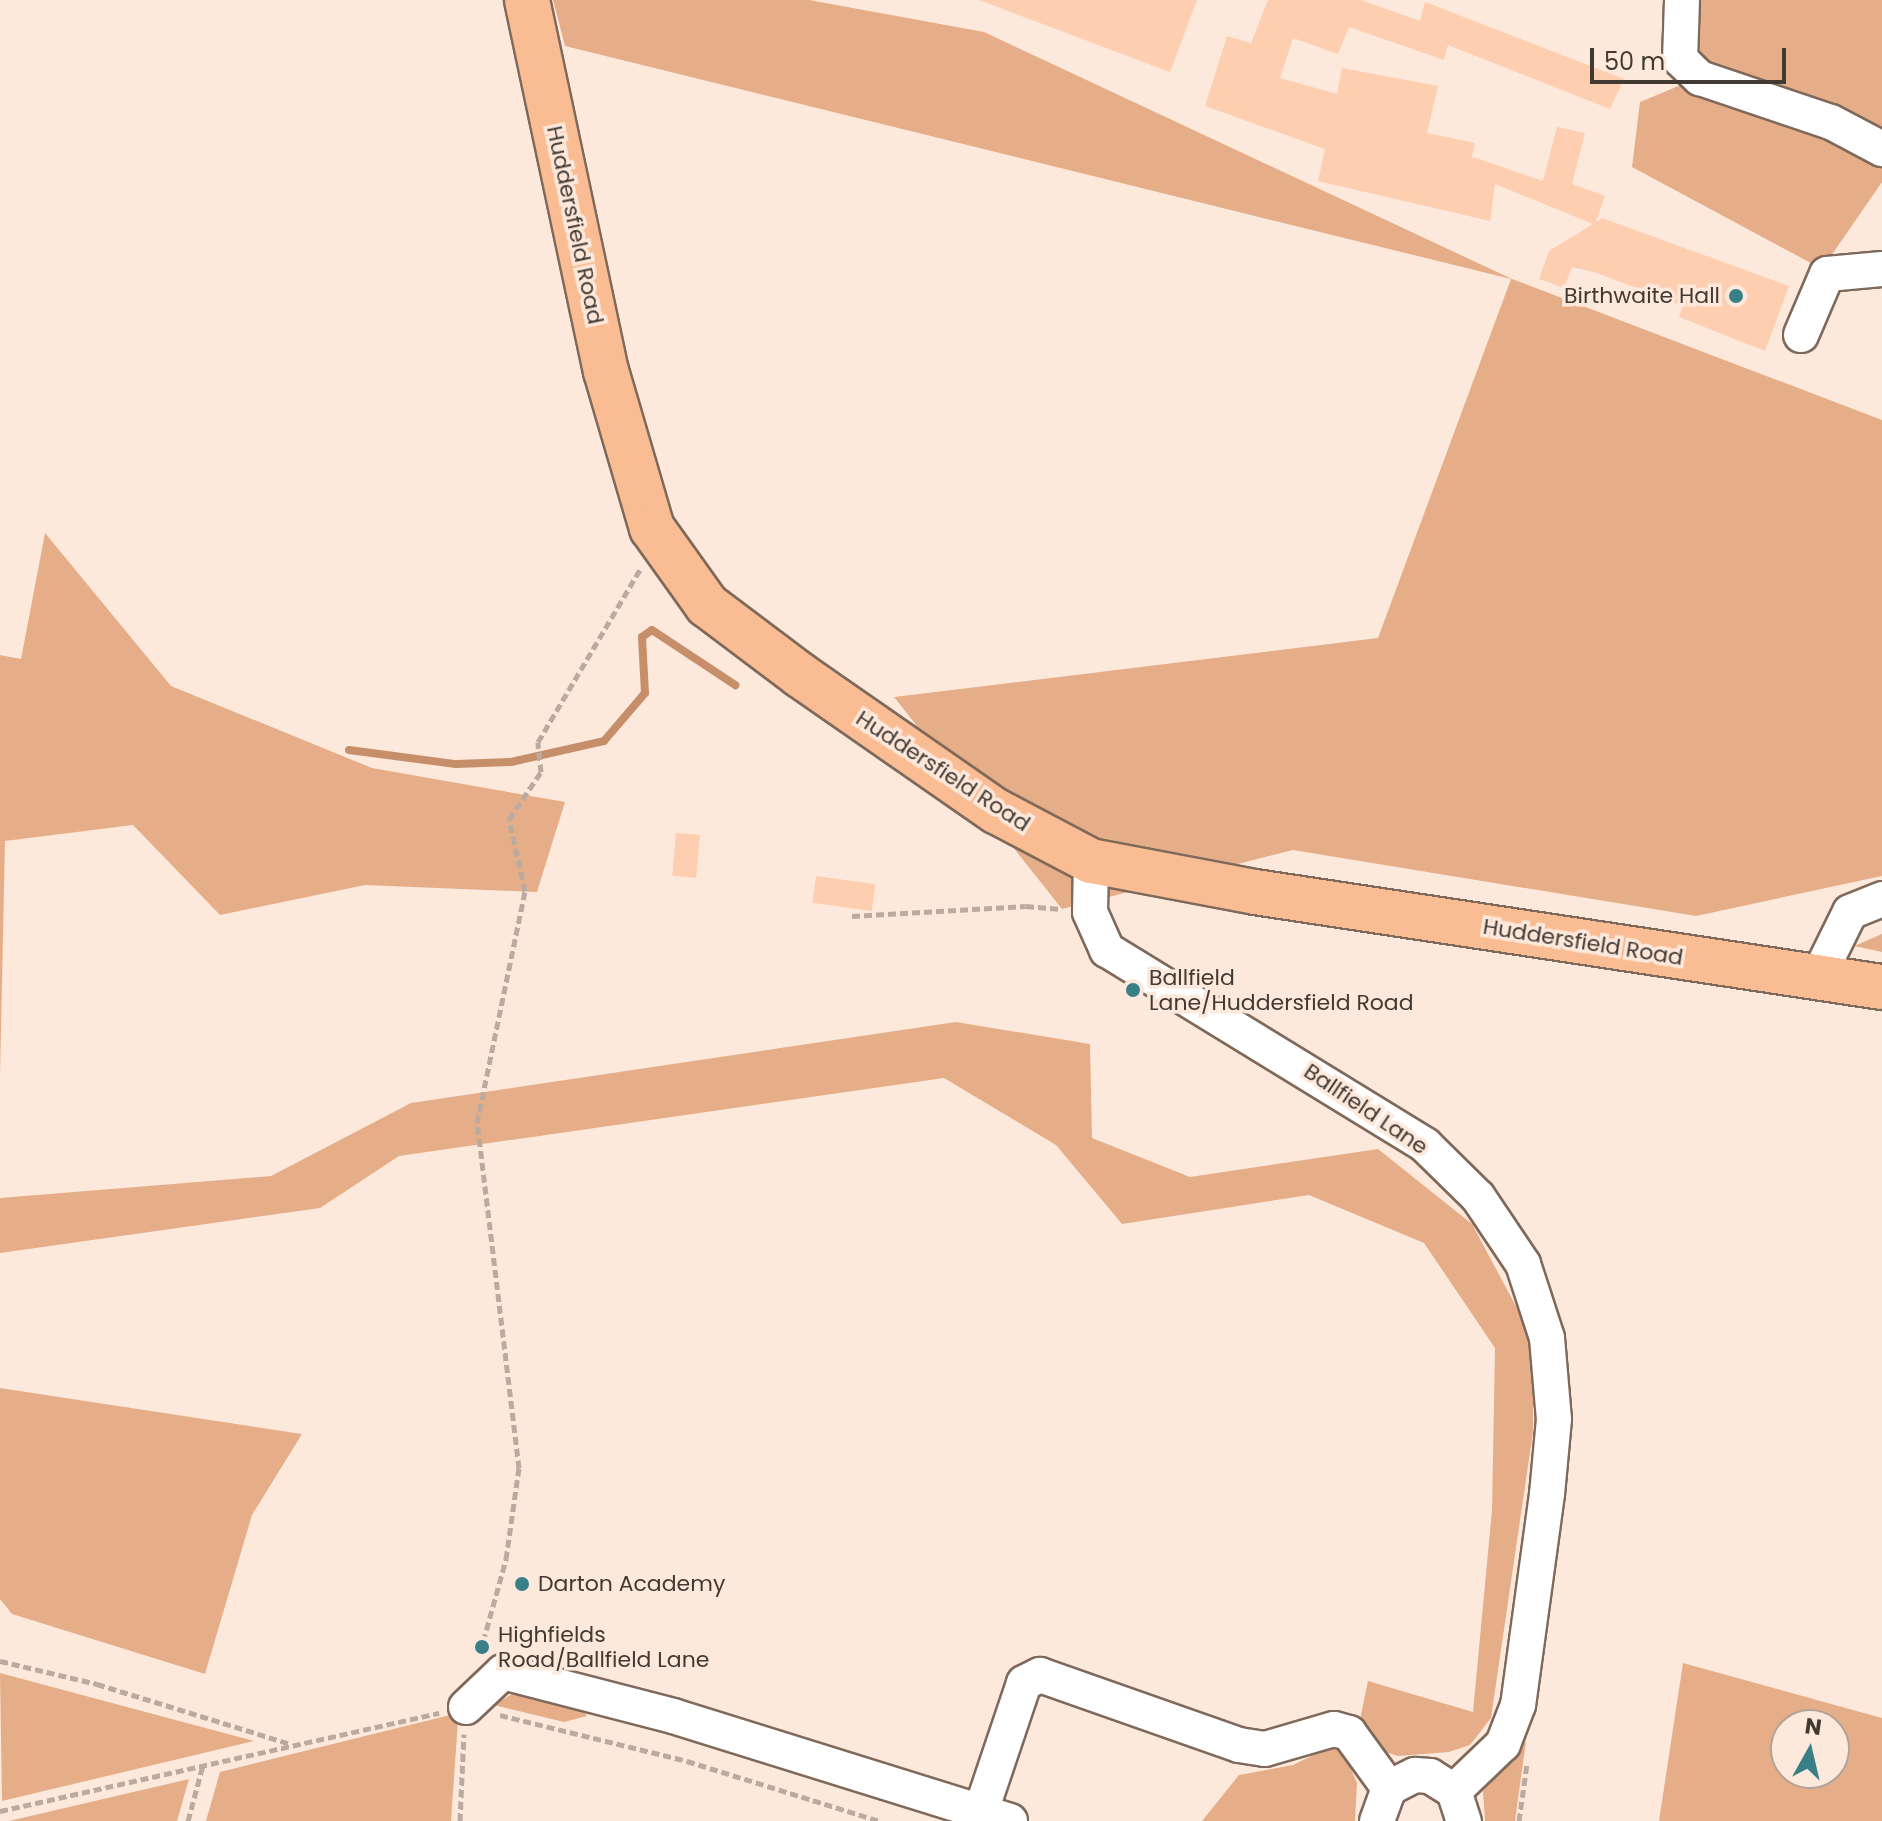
<!DOCTYPE html>
<style>
body{margin:0}
#map{position:relative;width:1882px;height:1821px;overflow:hidden;background:#fde9dc;font-family:Poppins,sans-serif}
div>[style]{position:absolute}
.green>*{inset:0;background:#e5ae89}
.stream>*{height:8px;margin:-4px;padding:0 4px;transform-origin:4px;border-radius:4px;background:#c68f6a}
.building>*{inset:0;background:#fdceaf;transform-origin:0 0}
.path>*{height:5px;margin-top:-2.5px;transform-origin:0;background:repeating-linear-gradient(90deg,#bbaaa0 0 8px,transparent 0 12px)}
.roads{filter:drop-shadow(2px 0 #7f695a) drop-shadow(-2px 0 #7f695a) drop-shadow(0 2px #7f695a) drop-shadow(0 -2px #7f695a)}
.minor>*{height:34px;margin:-17px;padding:0 17px;transform-origin:17px;border-radius:17px;background:#fff}
.highway>*{height:44px;margin:-22px;padding:0 22px;transform-origin:22px;border-radius:22px;background:#fabc93}
.dots>*{width:22px;height:22px;translate:-50% -50%;box-sizing:border-box;border:4px solid #fde9dc;border-radius:50%}
span{translate:-50% -50%;white-space:nowrap;text-align:center;line-height:1.15;-webkit-text-stroke:7px #fde9dc;paint-order:stroke}
.street-label{font-size:22px;color:#433933}
.poi-label{font-size:22px;color:#433933}
.right{translate:-100% -50%;text-align:right}
.left{translate:0 -50%;text-align:left}
.north{position:absolute;left:1770px;top:1709px;width:80px;height:80px;box-sizing:border-box;background:#fde9dc;border:2px solid #b3a398;border-radius:50%;rotate:8deg;font-size:22px;font-weight:700;line-height:32px;text-align:center;color:#433933}
.north::after{content:'';display:block;margin:auto;width:28px;height:36px;background:#387f87;clip-path:polygon(50% 0,100% 100%,50% 72%,0 100%)}
.scale{position:absolute;left:1590px;top:48px;width:196px;height:36px;box-sizing:border-box;border:4px solid #433933;border-top:0;padding-left:10px;font-size:24px;line-height:28px;white-space:nowrap;color:#433933;-webkit-text-stroke:6px #fde9dc;paint-order:stroke}
</style>
<div id="map">
<div class="green">
<div style="clip-path:polygon(553px 0,809px 0,984px 32px,1512px 279px,1882px 420px,1882px 876px,1696px 916px,1293px 850px,1062px 909px,894px 697px,1378px 638px,1511px 279px,565px 46px)"></div>
<div style="clip-path:polygon(1699px 0,1882px 0,1882px 182px,1822px 269px,1632px 167px,1640px 102px,1700px 77px)"></div>
<div style="clip-path:polygon(45px 533px,171px 686px,372px 768px,565px 802px,537px 892px,365px 885px,220px 915px,133px 825px,5px 841px,0 1077px,0 655px,21px 659px)"></div>
<div style="clip-path:polygon(1882px 934px,1882px 952px,1854px 946px)"></div>
<div style="clip-path:polygon(956px 1022px,1090px 1044px,1092px 1138px,1190px 1177px,1378px 1149px,1472px 1224px,1533px 1338px,1533px 1432px,1491px 1718px,1470px 1745px,1449px 1752px,1398px 1756px,1382px 1751px,1358px 1729px,1368px 1681px,1473px 1712px,1492px 1510px,1495px 1348px,1424px 1243px,1309px 1195px,1122px 1224px,1056px 1145px,944px 1078px,399px 1156px,320px 1208px,0 1253px,0 1198px,271px 1176px,411px 1103px)"></div>
<div style="clip-path:polygon(0 1388px,302px 1434px,252px 1515px,205px 1674px,12px 1614px,0 1599px)"></div>
<div style="clip-path:polygon(evenodd,1683px 1663px,1882px 1718px,1882px 1821px,1659px 1821px,1683px 1663px,1834px 1725px,1834px 1773px,1786px 1773px,1786px 1725px,1834px 1725px)"></div>
<div style="clip-path:polygon(0 1673px,254px 1741px,2px 1801px)"></div>
<div style="clip-path:polygon(520px 1689px,575px 1702px,587px 1716px,564px 1722px,494px 1705px)"></div>
<div style="clip-path:polygon(450px 1715px,458px 1720px,451px 1821px,206px 1821px,220px 1772px)"></div>
<div style="clip-path:polygon(1526px 1741px,1515px 1821px,1485px 1821px,1483px 1791px)"></div>
<div style="clip-path:polygon(1334px 1745px,1343px 1751px,1357px 1783px,1355px 1821px,1202px 1821px,1239px 1775px,1293px 1765px)"></div>
<div style="clip-path:polygon(189px 1779px,177px 1821px,9px 1821px)"></div>
</div>
<div class="stream">
<div style="left:349px;top:750px;width:108px;rotate:7.5deg"></div>
<div style="left:456px;top:764px;width:55px;rotate:-2.1deg"></div>
<div style="left:511px;top:762px;width:95px;rotate:-12.7deg"></div>
<div style="left:604px;top:741px;width:63px;rotate:-49.5deg"></div>
<div style="left:645px;top:693px;width:56px;rotate:-93.1deg"></div>
<div style="left:642px;top:637px;width:12px;rotate:-35deg"></div>
<div style="left:652px;top:630px;width:100px;rotate:33.5deg"></div>
</div>
<div class="building">
<div style="clip-path:polygon(979px 0,1197px 0,1170px 72px)"></div>
<div style="clip-path:polygon(1268px 0,1361px 0,1420px 21px,1425px 2px,1624px 79px,1610px 109px,1448px 45px,1444px 60px,1349px 27px,1338px 54px,1293px 38px,1280px 78px,1337px 94px,1342px 68px,1438px 86px,1427px 133px,1475px 143px,1471px 162px,1473px 157px,1543px 181px,1557px 127px,1585px 133px,1572px 184px,1605px 196px,1596px 222px,1602px 218px,1789px 286px,1765px 351px,1679px 317px,1683px 306px,1597px 273px,1572px 267px,1564px 288px,1539px 279px,1549px 251px,1593px 224px,1495px 184px,1490px 221px,1318px 181px,1325px 149px,1205px 106px,1227px 36px,1251px 43px)"></div>
<div style="left:676px;top:833px;width:24px;height:43px;rotate:5deg"></div>
<div style="left:816px;top:876px;width:60px;height:27px;rotate:8deg"></div>
</div>
<div class="path">
<div style="left:852px;top:916px;width:174px;rotate:-3.3deg"></div>
<div style="left:1026px;top:906px;width:35px;rotate:5deg"></div>
<div style="left:480px;top:1653px;width:98px;rotate:-74.5deg"></div>
<div style="left:506px;top:1559px;width:92px;rotate:-81.9deg"></div>
<div style="left:519px;top:1468px;width:348px;rotate:-96.9deg"></div>
<div style="left:477px;top:1123px;width:237px;rotate:-78.3deg"></div>
<div style="left:525px;top:891px;width:74px;rotate:-102.5deg"></div>
<div style="left:509px;top:819px;width:57px;rotate:-55.8deg"></div>
<div style="left:541px;top:772px;width:30px;rotate:-96deg"></div>
<div style="left:538px;top:742px;width:202px;rotate:-59.4deg"></div>
<div style="left:0;top:1661px;width:100px;rotate:13.3deg"></div>
<div style="left:97px;top:1684px;width:203px;rotate:17.2deg"></div>
<div style="left:500px;top:1715px;width:193px;rotate:13.8deg"></div>
<div style="left:687px;top:1761px;width:202px;rotate:17.3deg"></div>
<div style="left:0;top:1811px;width:450px;rotate:-12.6deg"></div>
<div style="left:188px;top:1821px;width:58px;rotate:-75deg"></div>
<div style="left:460px;top:1821px;width:87px;rotate:-87.4deg"></div>
<div style="left:1519px;top:1821px;width:59px;rotate:-82.1deg"></div>
</div>
<div class="roads">
<div class="minor">
<div style="left:1682px;top:0;width:59px;rotate:91.9deg"></div>
<div style="left:1680px;top:59px;width:28px;rotate:44deg"></div>
<div style="left:1700px;top:78px;width:138px;rotate:18.6deg"></div>
<div style="left:1831px;top:122px;width:58px;rotate:27.9deg"></div>
<div style="left:1801px;top:335px;width:66px;rotate:-66.9deg"></div>
<div style="left:1827px;top:274px;width:55px;rotate:-5.2deg"></div>
<div style="left:1091px;top:861px;width:51px;rotate:91.1deg"></div>
<div style="left:1090px;top:912px;width:42px;rotate:65.9deg"></div>
<div style="left:1107px;top:950px;width:373px;rotate:31.5deg"></div>
<div style="left:1425px;top:1145px;width:74px;rotate:44.5deg"></div>
<div style="left:1478px;top:1197px;width:81px;rotate:56.1deg"></div>
<div style="left:1523px;top:1264px;width:78px;rotate:72deg"></div>
<div style="left:1547px;top:1338px;width:81px;rotate:85.1deg"></div>
<div style="left:1554px;top:1419px;width:75px;rotate:95.3deg"></div>
<div style="left:1547px;top:1494px;width:213px;rotate:97.8deg"></div>
<div style="left:1518px;top:1705px;width:42px;rotate:111deg"></div>
<div style="left:1503px;top:1744px;width:68px;rotate:136.2deg"></div>
<div style="left:1818px;top:977px;width:72px;rotate:-63.8deg"></div>
<div style="left:1850px;top:912px;width:35px;rotate:-22deg"></div>
<div style="left:466px;top:1707px;width:51px;rotate:-43.4deg"></div>
<div style="left:503px;top:1672px;width:176px;rotate:14.5deg"></div>
<div style="left:673px;top:1716px;width:353px;rotate:17.3deg"></div>
<div style="left:981px;top:1811px;width:135px;rotate:-71.4deg"></div>
<div style="left:1024px;top:1683px;width:18px;rotate:-27deg"></div>
<div style="left:1040px;top:1675px;width:211px;rotate:19.4deg"></div>
<div style="left:1239px;top:1745px;width:26px;rotate:9deg"></div>
<div style="left:1265px;top:1749px;width:72px;rotate:-16.2deg"></div>
<div style="left:1334px;top:1729px;width:16px;rotate:15deg"></div>
<div style="left:1349px;top:1733px;width:68px;rotate:54deg"></div>
<div style="left:1377px;top:1821px;width:35px;rotate:-70deg"></div>
<div style="left:1389px;top:1788px;width:29px;rotate:-27deg"></div>
<div style="left:1415px;top:1775px;width:15px;rotate:4deg"></div>
<div style="left:1430px;top:1776px;width:28px;rotate:32deg"></div>
<div style="left:1454px;top:1791px;width:32px;rotate:72deg"></div>
</div>
<div class="highway">
<div style="left:527px;top:0;width:379px;rotate:78deg"></div>
<div style="left:606px;top:371px;width:164px;rotate:73.7deg"></div>
<div style="left:652px;top:528px;width:95px;rotate:54.5deg"></div>
<div style="left:707px;top:605px;width:116px;rotate:37deg"></div>
<div style="left:800px;top:675px;width:239px;rotate:34.8deg"></div>
<div style="left:996px;top:811px;width:107px;rotate:27.8deg"></div>
<div style="left:1091px;top:861px;width:167px;rotate:10.7deg"></div>
<div style="left:1255px;top:892px;width:634px;rotate:8.62deg"></div>
</div>
</div>
<div class="dots">
<div style="left:1736px;top:296px;background:#387f87"></div>
<div style="left:1133px;top:990px;background:#387f87"></div>
<div style="left:522px;top:1584px;background:#387f87"></div>
<div style="left:482px;top:1647px;background:#387f87"></div>
</div>
<div class="street-label">
<span style="left:575px;top:225px;rotate:78deg">Huddersfield Road</span>
<span style="left:943px;top:771px;rotate:33deg">Huddersfield Road</span>
<span style="left:1583px;top:942px;rotate:9deg">Huddersfield Road</span>
<span style="left:1366px;top:1109px;rotate:34deg">Ballfield Lane</span>
</div>
<div class="poi-label">
<span class="right" style="left:1720px;top:296px">Birthwaite Hall</span>
<span class="left" style="left:1149px;top:990px">Ballfield<br>Lane/Huddersfield Road</span>
<span class="left" style="left:538px;top:1584px">Darton Academy</span>
<span class="left" style="left:498px;top:1647px">Highfields<br>Road/Ballfield Lane</span>
</div>
<div class="north">N</div>
<div class="scale">50 m</div>
</div>
